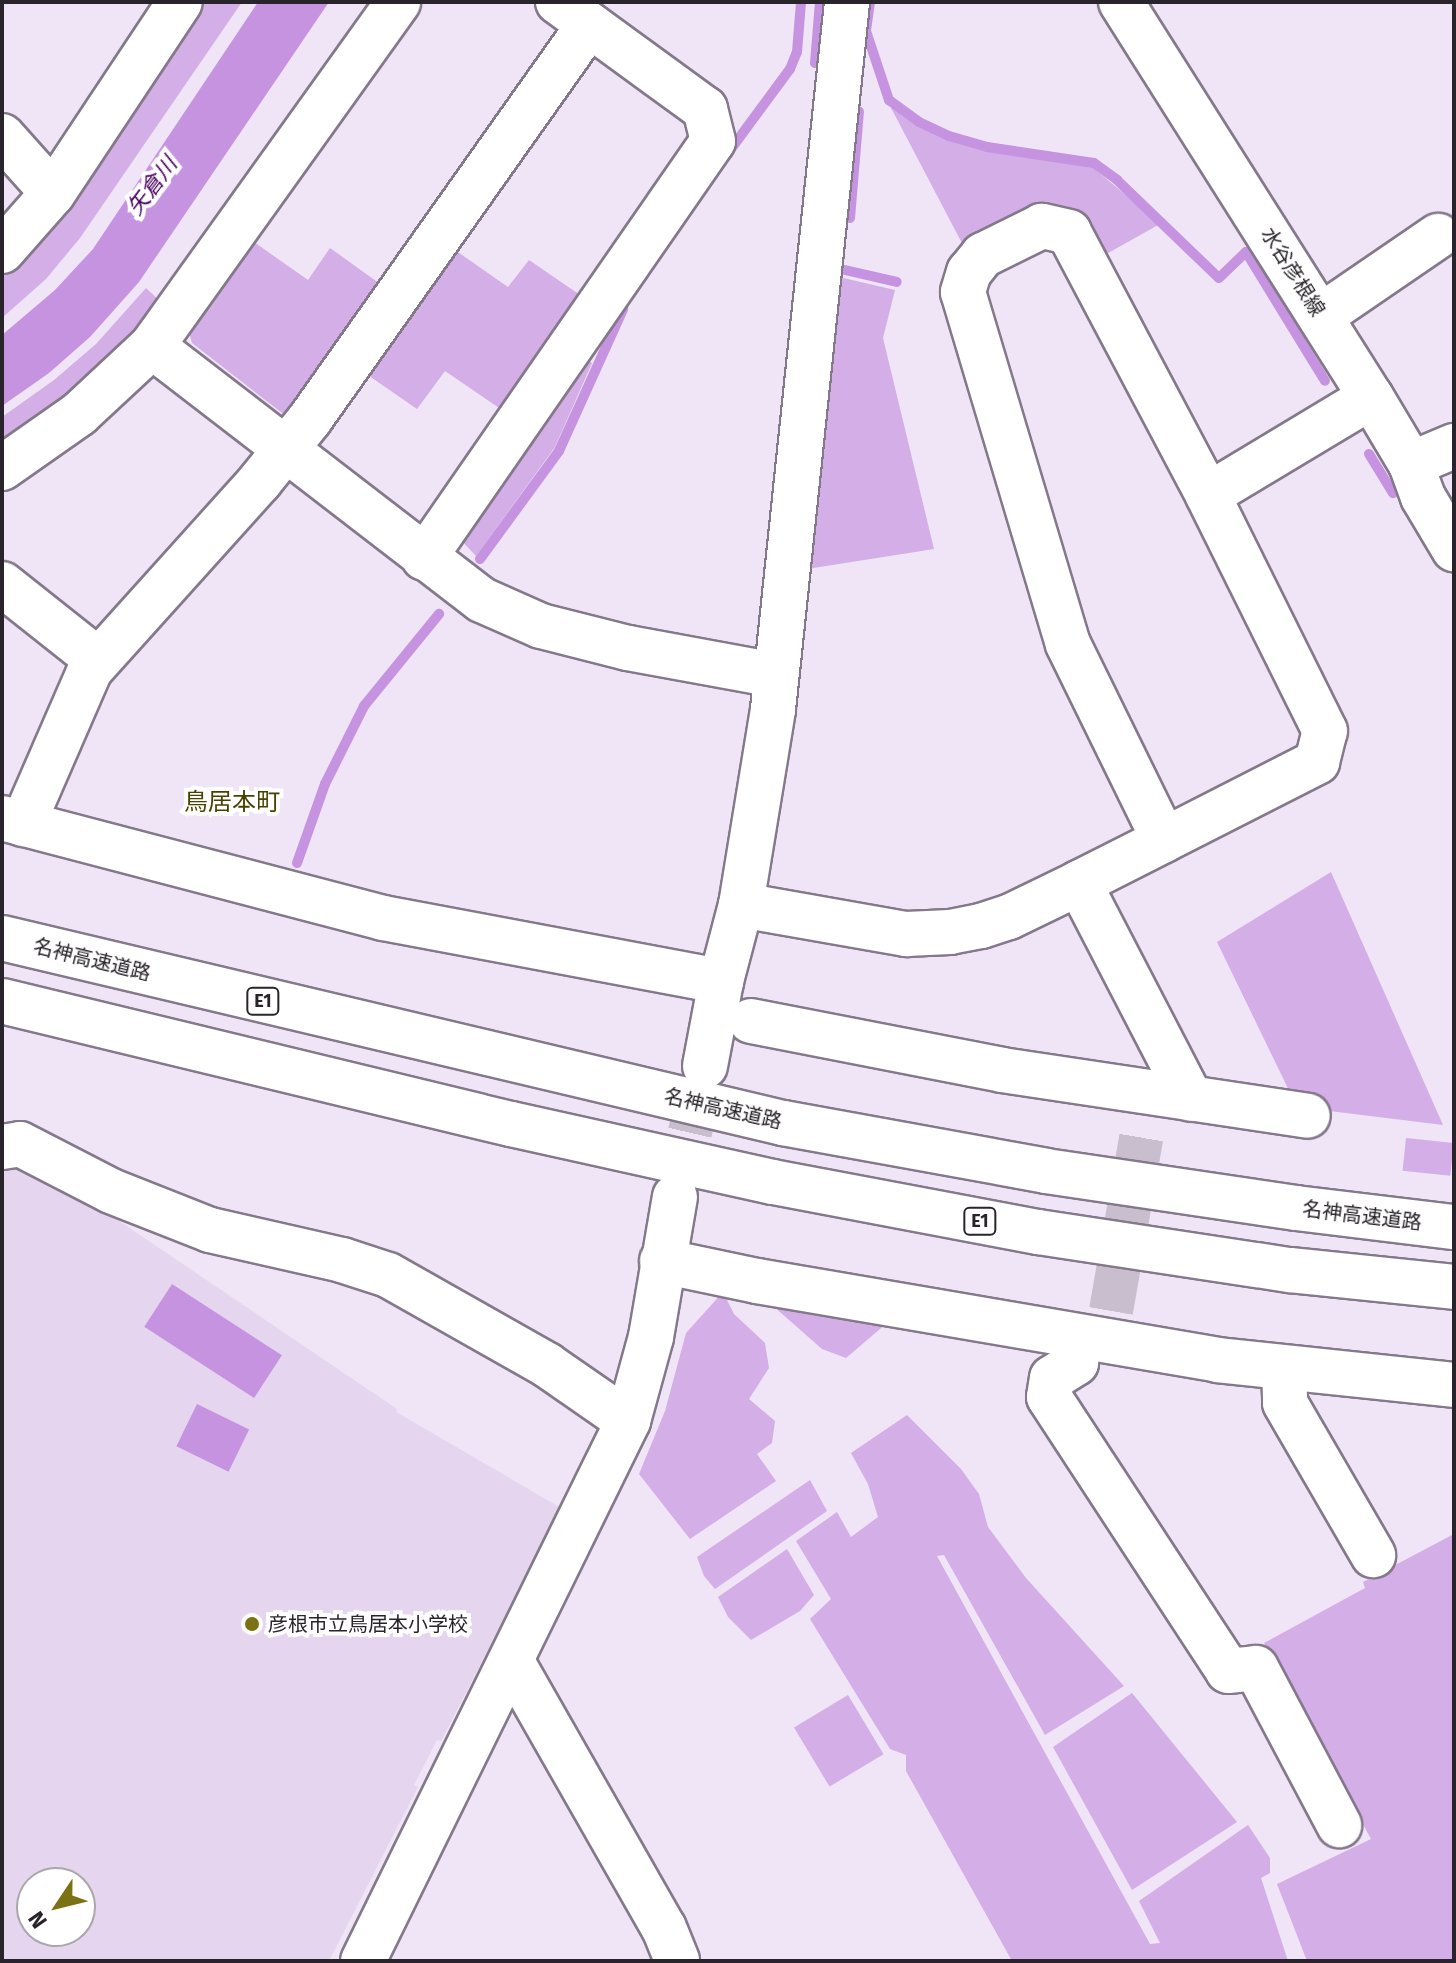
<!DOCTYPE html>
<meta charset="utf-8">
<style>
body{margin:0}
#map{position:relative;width:1456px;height:1963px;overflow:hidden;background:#f0e4f7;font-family:"Fira Sans","Noto Sans JP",sans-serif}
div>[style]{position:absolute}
.built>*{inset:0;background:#e5d5ee}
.green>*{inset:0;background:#d3aee7;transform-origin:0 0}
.water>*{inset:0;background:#c593df;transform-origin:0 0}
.stream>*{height:10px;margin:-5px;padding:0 5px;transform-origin:5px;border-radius:5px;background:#c593df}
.minor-tunnel>*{height:44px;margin-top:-22px;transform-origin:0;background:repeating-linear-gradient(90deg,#c8bece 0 44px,transparent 0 66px)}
.roads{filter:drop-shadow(2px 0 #84798a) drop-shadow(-2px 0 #84798a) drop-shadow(0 2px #84798a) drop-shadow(0 -2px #84798a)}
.minor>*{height:44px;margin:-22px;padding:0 22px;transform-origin:22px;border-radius:22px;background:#fff}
.major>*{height:44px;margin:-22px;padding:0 22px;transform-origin:22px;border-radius:22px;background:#fff}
.highway>*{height:44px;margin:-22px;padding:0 22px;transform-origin:22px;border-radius:22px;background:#fff}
.dots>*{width:22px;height:22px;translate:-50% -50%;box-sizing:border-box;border:4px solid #fff;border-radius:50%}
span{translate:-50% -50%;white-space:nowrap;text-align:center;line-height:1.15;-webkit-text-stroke:8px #fff;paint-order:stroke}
.shield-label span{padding:2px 6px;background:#fff;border:2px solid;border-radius:6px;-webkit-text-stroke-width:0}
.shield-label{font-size:18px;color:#29242b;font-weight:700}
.street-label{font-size:20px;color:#29242b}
.poi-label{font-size:20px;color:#29242b}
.left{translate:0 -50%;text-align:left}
.water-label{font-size:22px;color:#480162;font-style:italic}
.quarter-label{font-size:24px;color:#484200}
.frame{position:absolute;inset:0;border:4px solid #29242b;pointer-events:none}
.north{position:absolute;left:16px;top:1867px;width:80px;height:80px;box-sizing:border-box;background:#fff;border:2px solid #a9a7aa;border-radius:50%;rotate:235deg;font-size:22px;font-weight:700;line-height:32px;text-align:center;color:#29242b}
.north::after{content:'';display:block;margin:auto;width:28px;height:36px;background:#7b7213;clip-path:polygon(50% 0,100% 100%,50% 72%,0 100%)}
</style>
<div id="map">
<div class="built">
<div style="clip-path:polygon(evenodd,26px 1158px,397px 1409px,396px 1412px,561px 1508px,441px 1741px,437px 1740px,414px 1785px,418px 1787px,329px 1961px,2px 1961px,2px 1159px,26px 1158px,32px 1883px,80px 1883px,80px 1931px,32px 1931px,32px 1883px)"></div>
</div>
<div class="green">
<div style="clip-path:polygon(202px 2px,242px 2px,80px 238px,46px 279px,2px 318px,2px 270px)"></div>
<div style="clip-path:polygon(889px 104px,919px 126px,948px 140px,986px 150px,1090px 165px,1160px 224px,1101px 257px,1078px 210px,1048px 202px,964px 247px)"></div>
<div style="clip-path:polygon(251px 240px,308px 280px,330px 248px,383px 286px,295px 410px,282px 413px,192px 343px,188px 328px)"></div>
<div style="clip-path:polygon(452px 248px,508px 287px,529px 260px,583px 297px,505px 412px,445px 371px,417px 409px,362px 371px)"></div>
<div style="clip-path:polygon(839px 277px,895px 290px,883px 338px,934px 549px,807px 569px)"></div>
<div style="clip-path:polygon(146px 288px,163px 304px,116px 359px,2px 449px,2px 417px,54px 380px,96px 344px)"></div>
<div style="clip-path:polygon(581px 355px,592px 363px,555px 447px,476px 556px,458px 537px)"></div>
<div style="clip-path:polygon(1331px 872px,1443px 1125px,1297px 1107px,1217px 942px)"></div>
<div style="left:1406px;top:1138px;width:48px;height:33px;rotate:6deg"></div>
<div style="clip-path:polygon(723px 1292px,734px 1314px,765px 1343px,769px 1368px,749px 1399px,775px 1421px,772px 1443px,757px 1454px,776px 1481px,690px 1539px,639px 1474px,665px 1411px,686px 1333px)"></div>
<div style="clip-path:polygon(764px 1298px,894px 1317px,846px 1358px,822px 1349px)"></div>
<div style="clip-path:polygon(907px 1415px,961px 1469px,979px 1494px,988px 1527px,1026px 1578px,1124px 1686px,1045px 1735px,944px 1555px,937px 1556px,1150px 1944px,1160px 1943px,1139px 1901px,1248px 1825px,1270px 1858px,1270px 1873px,1261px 1878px,1288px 1961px,1012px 1961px,906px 1771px,906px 1755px,890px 1749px,810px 1619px,831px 1599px,796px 1541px,837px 1512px,851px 1537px,878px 1517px,868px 1484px,851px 1453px)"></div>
<div style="clip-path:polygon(810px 1480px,827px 1511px,715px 1589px,704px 1576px,697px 1557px)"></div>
<div style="clip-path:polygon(1454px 1534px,1454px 1961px,1307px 1961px,1277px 1884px,1371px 1839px,1264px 1643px,1365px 1588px,1363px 1582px)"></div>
<div style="clip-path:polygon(787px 1549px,814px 1595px,800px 1611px,751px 1640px,728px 1617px,718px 1597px)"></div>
<div style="clip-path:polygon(1132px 1693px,1237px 1822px,1132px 1890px,1053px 1747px)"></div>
<div style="left:848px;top:1695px;width:69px;height:63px;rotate:59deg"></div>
</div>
<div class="water">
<div style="clip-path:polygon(258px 2px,329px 2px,139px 282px,90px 337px,49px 373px,2px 406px,2px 335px,55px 290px,93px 249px)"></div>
<div style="left:172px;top:1284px;width:131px;height:51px;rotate:33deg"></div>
<div style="left:197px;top:1404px;width:58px;height:47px;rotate:26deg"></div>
</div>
<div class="stream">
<div style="left:870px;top:2px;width:29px;rotate:98deg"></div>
<div style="left:866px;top:31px;width:73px;rotate:71.6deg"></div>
<div style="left:889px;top:100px;width:37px;rotate:36deg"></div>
<div style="left:919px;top:122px;width:33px;rotate:25deg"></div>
<div style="left:949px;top:136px;width:40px;rotate:16deg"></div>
<div style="left:987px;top:147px;width:108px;rotate:8.5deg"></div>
<div style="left:1094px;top:163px;width:29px;rotate:36deg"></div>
<div style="left:1117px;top:180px;width:141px;rotate:43.9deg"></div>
<div style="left:1219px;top:278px;width:37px;rotate:-44deg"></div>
<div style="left:1246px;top:252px;width:151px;rotate:58.5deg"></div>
<div style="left:815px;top:63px;width:61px;rotate:-85.3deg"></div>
<div style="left:728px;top:153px;width:104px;rotate:-53.6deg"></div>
<div style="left:790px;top:69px;width:18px;rotate:-68deg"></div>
<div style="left:797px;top:52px;width:50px;rotate:-85.4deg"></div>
<div style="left:850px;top:218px;width:107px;rotate:-85.2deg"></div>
<div style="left:845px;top:270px;width:53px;rotate:13deg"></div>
<div style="left:1369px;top:454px;width:46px;rotate:58.4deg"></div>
<div style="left:480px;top:559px;width:134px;rotate:-53.8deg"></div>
<div style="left:559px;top:451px;width:156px;rotate:-65.7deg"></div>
<div style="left:297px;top:863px;width:84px;rotate:-70.5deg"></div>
<div style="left:325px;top:784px;width:87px;rotate:-63.4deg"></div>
<div style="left:364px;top:706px;width:119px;rotate:-50.8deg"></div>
</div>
<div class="minor-tunnel">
<div style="left:675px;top:1197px;width:133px;rotate:-77deg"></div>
<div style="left:1111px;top:1311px;width:192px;rotate:-80.1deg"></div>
</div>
<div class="roads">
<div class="minor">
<div style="left:2px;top:136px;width:76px;rotate:48.2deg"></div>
<div style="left:2px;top:251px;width:77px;rotate:-48.7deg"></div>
<div style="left:53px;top:193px;width:229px;rotate:-56.4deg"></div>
<div style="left:1321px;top:316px;width:142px;rotate:-34.4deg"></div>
<div style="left:152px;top:346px;width:416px;rotate:37.6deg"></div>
<div style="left:482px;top:600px;width:64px;rotate:23.8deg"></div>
<div style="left:541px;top:626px;width:90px;rotate:14.2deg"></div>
<div style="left:628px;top:648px;width:149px;rotate:10.4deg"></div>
<div style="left:1411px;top:464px;width:47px;rotate:-22.7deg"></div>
<div style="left:2px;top:468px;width:94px;rotate:-35deg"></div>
<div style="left:79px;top:414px;width:100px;rotate:-43deg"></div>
<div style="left:152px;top:346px;width:423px;rotate:-54.4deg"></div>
<div style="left:1208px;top:495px;width:190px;rotate:-31deg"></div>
<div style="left:424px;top:558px;width:507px;rotate:-55.28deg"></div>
<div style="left:713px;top:141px;width:33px;rotate:-104deg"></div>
<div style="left:705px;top:109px;width:182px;rotate:-143.9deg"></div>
<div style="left:2px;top:584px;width:122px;rotate:38.4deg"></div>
<div style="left:2px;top:818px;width:394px;rotate:14.7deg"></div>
<div style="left:383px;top:918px;width:344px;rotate:10.6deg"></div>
<div style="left:23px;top:824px;width:168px;rotate:-66.5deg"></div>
<div style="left:90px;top:670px;width:254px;rotate:-48deg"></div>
<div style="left:260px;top:481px;width:80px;rotate:-51.1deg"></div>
<div style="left:310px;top:419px;width:483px;rotate:-54.7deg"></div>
<div style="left:1079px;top:883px;width:243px;rotate:62.6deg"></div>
<div style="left:741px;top:905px;width:168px;rotate:10deg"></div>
<div style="left:906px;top:934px;width:44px;rotate:-2.6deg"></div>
<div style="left:950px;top:932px;width:32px;rotate:-11deg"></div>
<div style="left:981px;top:926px;width:29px;rotate:-18deg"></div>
<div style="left:1009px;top:917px;width:78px;rotate:-25.9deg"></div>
<div style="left:1079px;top:883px;width:95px;rotate:-26.8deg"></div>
<div style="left:1164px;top:840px;width:172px;rotate:-27deg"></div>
<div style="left:1317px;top:762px;width:32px;rotate:-76deg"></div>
<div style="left:1325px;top:731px;width:263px;rotate:-116.4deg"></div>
<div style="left:1208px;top:495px;width:297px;rotate:-117.9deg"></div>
<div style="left:1069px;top:232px;width:28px;rotate:-167deg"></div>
<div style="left:1042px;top:226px;width:66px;rotate:153.8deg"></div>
<div style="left:983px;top:255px;width:22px;rotate:129deg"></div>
<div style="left:969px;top:272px;width:21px;rotate:107deg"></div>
<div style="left:963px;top:292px;width:367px;rotate:73.4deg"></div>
<div style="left:1068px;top:644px;width:218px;rotate:63.9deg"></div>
<div style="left:751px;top:1021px;width:256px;rotate:11deg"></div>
<div style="left:1002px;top:1070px;width:309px;rotate:8.5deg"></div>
<div style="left:705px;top:1066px;width:86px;rotate:-79.3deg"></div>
<div style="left:721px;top:981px;width:79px;rotate:-75.3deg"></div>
<div style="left:741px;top:905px;width:199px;rotate:-80.7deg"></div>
<div style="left:773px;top:709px;width:711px;rotate:-84.02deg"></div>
<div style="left:2px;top:1147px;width:18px;rotate:-9deg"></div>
<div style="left:20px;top:1144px;width:102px;rotate:27.3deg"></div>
<div style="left:111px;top:1191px;width:106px;rotate:21.5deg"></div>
<div style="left:210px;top:1230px;width:135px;rotate:12.8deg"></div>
<div style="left:342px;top:1260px;width:48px;rotate:18.1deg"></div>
<div style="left:388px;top:1275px;width:183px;rotate:29.5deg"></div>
<div style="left:547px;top:1365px;width:98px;rotate:34.7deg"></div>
<div style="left:662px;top:1261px;width:97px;rotate:11.9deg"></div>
<div style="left:757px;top:1281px;width:467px;rotate:9.7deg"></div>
<div style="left:1217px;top:1360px;width:238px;rotate:6deg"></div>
<div style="left:1079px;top:1338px;width:25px;rotate:97deg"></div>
<div style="left:1076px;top:1363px;width:28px;rotate:148deg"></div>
<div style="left:1052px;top:1378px;width:19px;rotate:99deg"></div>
<div style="left:1049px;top:1397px;width:327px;rotate:56.8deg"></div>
<div style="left:1228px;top:1671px;width:28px;rotate:-6deg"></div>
<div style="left:1256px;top:1668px;width:178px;rotate:62.1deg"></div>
<div style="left:1284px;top:1369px;width:34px;rotate:88deg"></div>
<div style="left:1285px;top:1403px;width:176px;rotate:59.9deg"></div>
<div style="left:512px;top:1662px;width:306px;rotate:60.3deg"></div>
<div style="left:664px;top:1928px;width:35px;rotate:68deg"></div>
<div style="left:363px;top:1961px;width:602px;rotate:-63.86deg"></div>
<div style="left:628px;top:1421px;width:87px;rotate:-74.7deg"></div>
<div style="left:651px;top:1337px;width:142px;rotate:-80.3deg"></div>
</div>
<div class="major">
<div style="left:1121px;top:2px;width:467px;rotate:57.7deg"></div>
<div style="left:1371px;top:397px;width:78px;rotate:59.2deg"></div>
<div style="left:1411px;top:464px;width:35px;rotate:70deg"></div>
<div style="left:1423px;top:497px;width:61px;rotate:59.2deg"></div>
</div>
<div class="highway">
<div style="left:2px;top:938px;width:803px;rotate:13.33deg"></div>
<div style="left:783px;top:1123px;width:267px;rotate:10.3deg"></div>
<div style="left:1046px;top:1171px;width:253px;rotate:8.4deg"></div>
<div style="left:1296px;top:1208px;width:159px;rotate:6.9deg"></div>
<div style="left:2px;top:1001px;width:524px;rotate:13.59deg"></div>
<div style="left:511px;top:1124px;width:268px;rotate:12.5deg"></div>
<div style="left:773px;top:1182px;width:270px;rotate:10.7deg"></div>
<div style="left:1038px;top:1232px;width:255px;rotate:8.6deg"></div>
<div style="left:1290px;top:1270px;width:165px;rotate:5.9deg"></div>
</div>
</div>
<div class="dots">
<div style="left:252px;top:1624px;background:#7b7213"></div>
</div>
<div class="shield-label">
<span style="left:263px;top:1001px">E1</span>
<span style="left:980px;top:1221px">E1</span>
</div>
<div class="street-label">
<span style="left:1293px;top:272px;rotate:58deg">水谷彦根線</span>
<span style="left:92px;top:960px;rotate:14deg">名神高速道路</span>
<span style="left:723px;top:1109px;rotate:13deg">名神高速道路</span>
<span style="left:1362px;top:1216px;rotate:7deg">名神高速道路</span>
</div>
<div class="poi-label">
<span class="left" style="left:268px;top:1624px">彦根市立鳥居本小学校</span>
</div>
<div class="water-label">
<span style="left:152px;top:186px;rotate:-53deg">矢倉川</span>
</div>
<div class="quarter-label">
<span style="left:232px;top:803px">鳥居本町</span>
</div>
<div class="frame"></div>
<div class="north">N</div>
</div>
